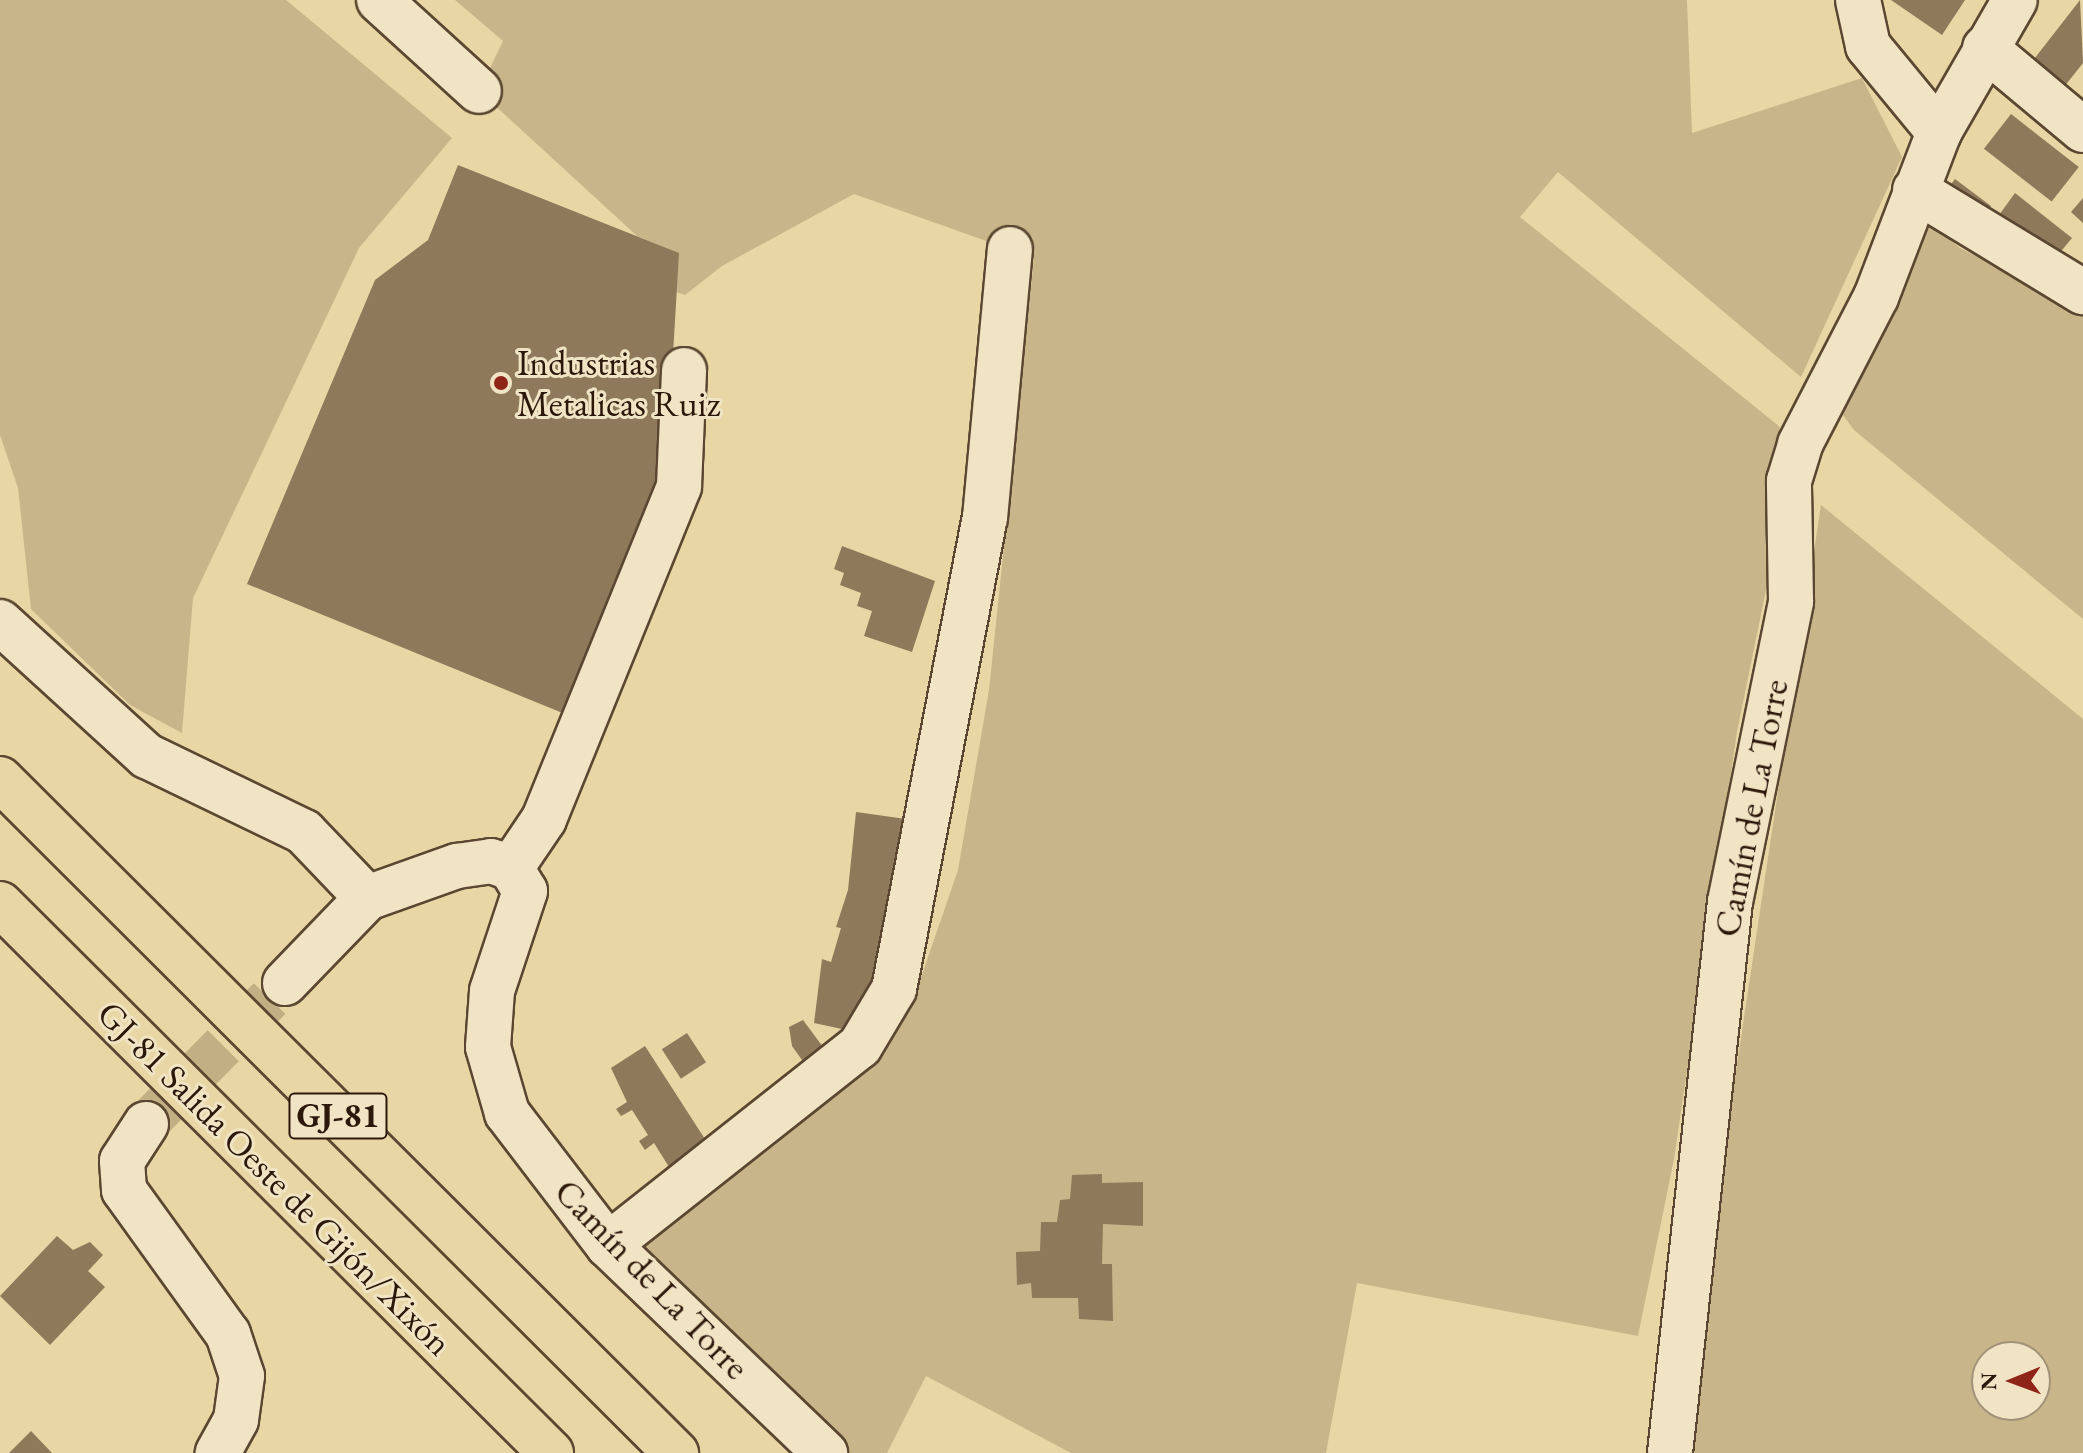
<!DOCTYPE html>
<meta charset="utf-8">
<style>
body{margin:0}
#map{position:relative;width:2083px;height:1453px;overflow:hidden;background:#e8d6a4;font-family:"EB Garamond",serif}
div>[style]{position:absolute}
.green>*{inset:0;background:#c8b68a}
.building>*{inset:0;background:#8e7a5b;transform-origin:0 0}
.minor-tunnel>*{height:44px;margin-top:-22px;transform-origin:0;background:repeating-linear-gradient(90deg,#c2b085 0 44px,transparent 0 66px)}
.roads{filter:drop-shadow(2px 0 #5b4731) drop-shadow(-2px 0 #5b4731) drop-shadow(0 2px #5b4731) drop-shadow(0 -2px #5b4731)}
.minor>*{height:44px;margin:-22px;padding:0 22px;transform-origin:22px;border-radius:22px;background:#f0e4c4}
.highway>*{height:44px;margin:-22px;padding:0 22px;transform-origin:22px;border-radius:22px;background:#e8d6a4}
.dots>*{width:22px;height:22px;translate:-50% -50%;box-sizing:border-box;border:4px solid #f0e4c4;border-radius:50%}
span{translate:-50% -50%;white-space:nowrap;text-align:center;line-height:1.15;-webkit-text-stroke:6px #f0e4c4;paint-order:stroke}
.shield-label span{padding:2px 6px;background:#f0e4c4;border:2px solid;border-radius:6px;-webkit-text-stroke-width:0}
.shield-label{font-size:34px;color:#2c170b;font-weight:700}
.poi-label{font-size:36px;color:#2c170b}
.left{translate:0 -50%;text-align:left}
.street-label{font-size:36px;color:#2c170b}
.north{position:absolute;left:1971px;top:1341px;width:80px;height:80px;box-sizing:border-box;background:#f0e4c4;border:2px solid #a2927a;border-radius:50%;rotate:269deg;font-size:22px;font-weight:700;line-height:32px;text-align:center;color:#2c170b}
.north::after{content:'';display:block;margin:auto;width:28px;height:36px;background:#8f2418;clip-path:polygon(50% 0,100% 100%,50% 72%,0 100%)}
</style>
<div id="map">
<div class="green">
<div style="clip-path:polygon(0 0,286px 0,452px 138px,359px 248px,193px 598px,182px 733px,130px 705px,31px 609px,18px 488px,0 435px)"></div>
<div style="clip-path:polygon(455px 0,1687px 0,1692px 133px,1862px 78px,1902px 157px,1801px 377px,1558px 172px,1520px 217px,1780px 427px,1767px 484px,1767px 585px,1737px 732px,1674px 1159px,1638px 1336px,1357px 1283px,1326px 1453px,1071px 1453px,926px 1376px,887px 1453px,847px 1453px,641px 1248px,874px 1066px,915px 995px,958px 870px,989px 690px,1034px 258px,854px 194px,722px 266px,685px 295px,676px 292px,678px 253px,637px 236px,479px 91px,503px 41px)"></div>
<div style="clip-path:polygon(1925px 218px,1960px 248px,2083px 310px,2083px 619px,1854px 430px,1840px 411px)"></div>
<div style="clip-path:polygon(evenodd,1821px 505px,2083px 719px,2083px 1453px,1691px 1453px,1731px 1104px,1821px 505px,1987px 1357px,2035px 1357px,2035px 1405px,1987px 1405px,1987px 1357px)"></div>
</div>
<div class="building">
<div style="clip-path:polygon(1891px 0,1965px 0,1942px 35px)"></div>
<div style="clip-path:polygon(2080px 0,2083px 63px,2064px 87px,2031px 63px)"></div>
<div style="left:2011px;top:114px;width:86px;height:44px;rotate:38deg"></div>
<div style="clip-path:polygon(458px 165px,679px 253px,666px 473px,570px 716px,247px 584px,375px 280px,428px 240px)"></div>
<div style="clip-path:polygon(1955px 179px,1991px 206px,1984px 215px,1945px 192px)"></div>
<div style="clip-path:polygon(2015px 193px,2072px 238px,2053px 261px,1994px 222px)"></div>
<div style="clip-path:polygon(2083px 198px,2083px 223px,2071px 212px)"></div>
<div style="clip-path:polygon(842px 546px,935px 581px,912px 652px,864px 636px,872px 611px,857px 606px,861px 593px,840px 585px,844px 573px,834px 569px)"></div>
<div style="clip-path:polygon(856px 812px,906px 819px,886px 935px,865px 1008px,851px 1031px,814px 1023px,822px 959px,831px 962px,841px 928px,836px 927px,848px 890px)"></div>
<div style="clip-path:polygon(803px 1020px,826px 1051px,807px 1067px,792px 1046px,789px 1027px)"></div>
<div style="left:687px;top:1033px;width:35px;height:30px;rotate:57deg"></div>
<div style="clip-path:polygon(645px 1046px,712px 1150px,674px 1175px,654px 1143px,645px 1150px,639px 1141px,648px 1135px,632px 1110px,621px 1116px,616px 1109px,627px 1102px,611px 1068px)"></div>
<div style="clip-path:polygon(1102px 1174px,1102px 1183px,1143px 1182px,1143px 1226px,1103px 1224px,1102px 1264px,1112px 1264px,1113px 1321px,1079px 1319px,1078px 1298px,1032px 1298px,1031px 1283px,1017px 1285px,1016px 1252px,1040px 1251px,1041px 1222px,1057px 1222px,1060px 1200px,1070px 1199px,1072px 1175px)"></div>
<div style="clip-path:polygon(57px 1236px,73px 1250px,90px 1242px,103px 1255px,88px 1271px,105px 1287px,50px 1345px,0 1296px)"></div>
<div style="clip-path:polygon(31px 1431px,52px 1453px,9px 1453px)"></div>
</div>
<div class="minor-tunnel">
<div style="left:146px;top:1124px;width:198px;rotate:-45.4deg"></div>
</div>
<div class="roads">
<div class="minor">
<div style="left:379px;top:0;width:135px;rotate:42.3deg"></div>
<div style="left:1858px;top:0;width:47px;rotate:77.7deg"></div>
<div style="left:1868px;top:46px;width:112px;rotate:50.5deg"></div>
<div style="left:1985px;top:48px;width:128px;rotate:39.9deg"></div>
<div style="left:1915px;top:190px;width:197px;rotate:31.3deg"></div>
<div style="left:0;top:622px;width:199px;rotate:42.4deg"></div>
<div style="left:147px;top:756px;width:174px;rotate:25.8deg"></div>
<div style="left:304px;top:832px;width:91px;rotate:46.3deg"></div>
<div style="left:511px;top:868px;width:59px;rotate:-56deg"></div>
<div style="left:544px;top:819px;width:359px;rotate:-67.9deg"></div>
<div style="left:679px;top:486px;width:116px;rotate:-87.5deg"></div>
<div style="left:285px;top:983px;width:118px;rotate:-46deg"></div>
<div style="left:367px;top:898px;width:96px;rotate:-19.6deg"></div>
<div style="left:457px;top:866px;width:34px;rotate:-8deg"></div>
<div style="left:491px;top:861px;width:21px;rotate:19deg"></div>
<div style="left:511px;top:868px;width:27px;rotate:59deg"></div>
<div style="left:525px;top:891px;width:105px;rotate:108.3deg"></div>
<div style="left:492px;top:991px;width:56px;rotate:94.1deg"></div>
<div style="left:488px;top:1047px;width:69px;rotate:73.9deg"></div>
<div style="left:507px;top:1113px;width:166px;rotate:52.6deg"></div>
<div style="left:608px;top:1245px;width:301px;rotate:43.8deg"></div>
<div style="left:146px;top:1124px;width:44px;rotate:123deg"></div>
<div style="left:122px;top:1161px;width:29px;rotate:86deg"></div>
<div style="left:124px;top:1190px;width:178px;rotate:54.2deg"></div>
<div style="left:228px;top:1334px;width:44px;rotate:71.6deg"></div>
<div style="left:242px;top:1376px;width:44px;rotate:97.8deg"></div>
<div style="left:236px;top:1420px;width:38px;rotate:119deg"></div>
<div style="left:608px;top:1245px;width:321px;rotate:-38.3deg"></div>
<div style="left:860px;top:1046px;width:66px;rotate:-59.2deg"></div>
<div style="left:894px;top:989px;width:480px;rotate:-79.1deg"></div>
<div style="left:985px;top:518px;width:270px;rotate:-84.7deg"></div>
<div style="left:1670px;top:1453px;width:554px;rotate:-83.79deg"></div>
<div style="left:1730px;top:902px;width:307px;rotate:-78.5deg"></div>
<div style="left:1791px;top:601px;width:120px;rotate:-91deg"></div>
<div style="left:1789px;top:481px;width:39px;rotate:-73deg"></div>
<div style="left:1800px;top:444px;width:165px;rotate:-62.7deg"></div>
<div style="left:1876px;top:297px;width:177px;rotate:-69.1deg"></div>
<div style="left:1939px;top:132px;width:152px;rotate:-60.1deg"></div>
</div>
<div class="highway">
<div style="left:0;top:779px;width:955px;rotate:44.92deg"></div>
<div style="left:0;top:904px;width:778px;rotate:44.9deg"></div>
</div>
</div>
<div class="dots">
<div style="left:501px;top:383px;background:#8f2418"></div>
</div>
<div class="shield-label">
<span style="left:338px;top:1116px">GJ-81</span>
</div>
<div class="poi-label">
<span class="left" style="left:517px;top:383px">Industrias<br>Metalicas Ruiz</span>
</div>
<div class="street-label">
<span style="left:1751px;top:808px;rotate:-79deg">Camín de La Torre</span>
<span style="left:275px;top:1178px;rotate:45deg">GJ-81 Salida Oeste de Gijón/Xixón</span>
<span style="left:652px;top:1279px;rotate:46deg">Camín de La Torre</span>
</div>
<div class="north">N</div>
</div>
